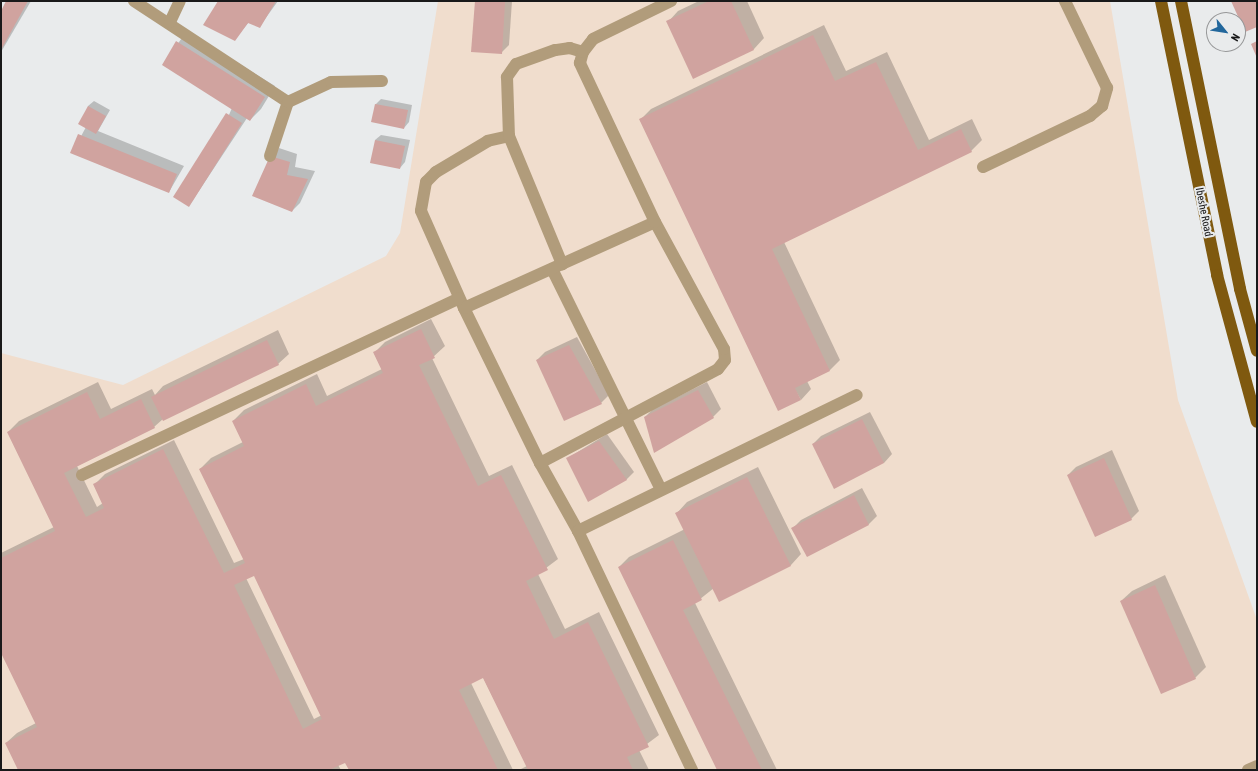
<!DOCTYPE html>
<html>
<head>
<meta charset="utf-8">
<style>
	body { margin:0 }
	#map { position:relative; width:1258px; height:771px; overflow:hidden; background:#e9ebec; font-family:"Asap Condensed",sans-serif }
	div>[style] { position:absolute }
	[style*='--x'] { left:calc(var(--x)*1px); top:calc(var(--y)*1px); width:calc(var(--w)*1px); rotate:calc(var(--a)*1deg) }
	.industrial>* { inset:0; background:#f0ddcd }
	.shadow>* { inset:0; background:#0003 }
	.building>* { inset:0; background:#d0a39f }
	.minor>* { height:12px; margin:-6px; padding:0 6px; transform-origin:6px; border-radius:6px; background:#b19c7b }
	.major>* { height:12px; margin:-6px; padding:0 6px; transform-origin:6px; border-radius:6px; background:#7f590f }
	span { translate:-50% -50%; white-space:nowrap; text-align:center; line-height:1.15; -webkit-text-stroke:4px #e9ebec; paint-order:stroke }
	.street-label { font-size:11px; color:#19191a }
	.frame { position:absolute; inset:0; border:2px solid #19191a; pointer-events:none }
	.north { position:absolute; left:1206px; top:12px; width:40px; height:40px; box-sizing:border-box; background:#e9ebec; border:1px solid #969798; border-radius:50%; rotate:120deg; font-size:11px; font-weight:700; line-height:16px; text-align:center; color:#19191a }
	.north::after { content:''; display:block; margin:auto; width:14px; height:18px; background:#22679c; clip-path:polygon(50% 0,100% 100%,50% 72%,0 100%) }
</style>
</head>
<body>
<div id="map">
	<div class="industrial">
		<i style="clip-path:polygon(438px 1px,1110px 1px,1178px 400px,1257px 620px,1257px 770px,1px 770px,1px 353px,123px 385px,386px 256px,400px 233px)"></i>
	</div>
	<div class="shadow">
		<i style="clip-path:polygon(7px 1px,31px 1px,1px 52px,1px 13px)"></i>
		<i style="clip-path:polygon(219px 1px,278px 1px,260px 26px,249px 22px,234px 40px)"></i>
		<i style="clip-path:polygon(476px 1px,512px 1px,509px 45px,501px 53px,472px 51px)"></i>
		<i style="clip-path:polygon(699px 1px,747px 1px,764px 38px,754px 49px,694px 77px,668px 22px,678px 11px)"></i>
		<i style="clip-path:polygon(824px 25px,846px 71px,887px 52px,929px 140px,972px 119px,982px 140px,971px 151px,784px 242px,840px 360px,830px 370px,807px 381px,811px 389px,801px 400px,640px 120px,651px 109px)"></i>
		<i style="clip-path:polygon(187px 31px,275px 86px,261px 109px,250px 120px,247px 118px,189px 206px,232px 108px,163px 64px)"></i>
		<i style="clip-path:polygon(381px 99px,412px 105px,409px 122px,404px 128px,372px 121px,376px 104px)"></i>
		<i style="clip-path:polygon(94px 101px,110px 110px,98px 131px,184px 166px,169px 192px,72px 153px,86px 127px,88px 106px)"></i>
		<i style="clip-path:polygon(381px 135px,410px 140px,405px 162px,400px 168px,375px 140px)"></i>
		<i style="clip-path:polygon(279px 148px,297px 154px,295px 167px,315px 171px,300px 203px,292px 211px,254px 195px)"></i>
		<i style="clip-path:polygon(evenodd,431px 319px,445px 346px,432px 358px,489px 476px,512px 465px,558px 559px,538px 574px,565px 629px,599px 612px,659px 735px,639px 750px,649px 770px,519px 770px,527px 766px,483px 677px,471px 683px,513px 770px,350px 770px,346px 761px,338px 765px,341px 770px,19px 770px,6px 743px,17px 733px,36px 723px,1px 651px,1px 553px,54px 527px,8px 432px,19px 421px,98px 382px,111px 409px,152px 389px,155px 395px,163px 386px,278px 330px,289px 354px,278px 364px,163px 419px,154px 427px,77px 466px,97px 507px,103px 503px,94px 485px,105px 474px,174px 440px,234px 563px,244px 559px,200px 469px,211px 458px,243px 442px,233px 421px,244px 410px,317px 374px,327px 396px,382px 369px,374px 353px,385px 342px,431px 319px,254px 574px,322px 715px,314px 719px,246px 578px,254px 574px)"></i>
		<i style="clip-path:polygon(577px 337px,609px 395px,601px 403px,537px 360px,545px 352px)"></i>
		<i style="clip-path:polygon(707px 382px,721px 409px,713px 417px,645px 417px,653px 409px)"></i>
		<i style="clip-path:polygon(870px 412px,892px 454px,884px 463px,813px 444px,821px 436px)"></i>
		<i style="clip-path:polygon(607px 434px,634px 472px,626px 480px,568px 458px)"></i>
		<i style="clip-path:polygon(1112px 450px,1139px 511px,1131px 519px,1068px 475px,1076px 467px)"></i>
		<i style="clip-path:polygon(758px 467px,801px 554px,791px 565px,720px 600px,714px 588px,695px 603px,777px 770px,718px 770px,619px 567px,629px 557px,685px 529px,677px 513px,687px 502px)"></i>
		<i style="clip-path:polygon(862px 488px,877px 516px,869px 524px,807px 556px,793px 528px,801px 520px)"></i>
		<i style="clip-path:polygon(1165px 575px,1206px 667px,1195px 678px,1121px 601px,1132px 591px)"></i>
	</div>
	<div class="building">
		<i style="clip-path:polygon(6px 1px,28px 1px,1px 50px,1px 11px)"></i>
		<i style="clip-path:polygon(218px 1px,276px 1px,260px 28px,248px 23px,235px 41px,203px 25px)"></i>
		<i style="clip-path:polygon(475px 1px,505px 2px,502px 54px,471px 52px)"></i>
		<i style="clip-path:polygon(709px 1px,731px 1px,754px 50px,693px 79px,666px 21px)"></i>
		<i style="clip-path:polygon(1231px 1px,1257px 1px,1257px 27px,1245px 32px)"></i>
		<i style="clip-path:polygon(813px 35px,835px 81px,876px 62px,918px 150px,961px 129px,972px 152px,772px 249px,830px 371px,795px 388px,801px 400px,778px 411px,639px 119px)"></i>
		<i style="clip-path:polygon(176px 41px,265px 97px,250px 121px,162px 65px)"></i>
		<i style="clip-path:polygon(1257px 41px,1257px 58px,1251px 44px)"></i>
		<i style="clip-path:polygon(375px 104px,408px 110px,404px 129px,371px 122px)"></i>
		<i style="clip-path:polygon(88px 106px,106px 116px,96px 134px,78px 124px)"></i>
		<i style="clip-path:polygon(226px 113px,242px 123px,189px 207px,173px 197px)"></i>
		<i style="clip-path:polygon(78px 134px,177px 174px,169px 193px,70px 153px)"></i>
		<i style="clip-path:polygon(375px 140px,405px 146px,400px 169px,370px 163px)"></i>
		<i style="clip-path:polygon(270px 156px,290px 162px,287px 175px,308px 179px,292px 212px,252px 196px)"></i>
		<i style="clip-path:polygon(evenodd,421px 329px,435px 358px,419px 365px,478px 486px,501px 475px,548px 570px,526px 581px,554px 639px,588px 622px,649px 747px,627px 757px,633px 770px,528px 770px,483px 678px,459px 690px,498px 770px,349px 770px,345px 763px,329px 770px,18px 770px,5px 743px,37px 727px,1px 653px,1px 558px,55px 531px,7px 432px,87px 392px,100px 419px,141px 399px,155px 428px,64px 473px,86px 517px,104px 508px,93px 484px,163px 449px,224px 573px,245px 563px,199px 469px,244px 446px,232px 421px,306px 384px,316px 406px,383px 373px,373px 352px,421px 329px,254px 576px,322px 719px,303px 729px,234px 585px,254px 576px)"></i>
		<i style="clip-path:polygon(267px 340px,279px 365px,163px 421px,151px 397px)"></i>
		<i style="clip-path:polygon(569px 345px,602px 404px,564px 421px,536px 360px)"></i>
		<i style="clip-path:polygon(698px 390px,714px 418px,654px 453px,644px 417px)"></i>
		<i style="clip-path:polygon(862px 419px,884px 463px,834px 489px,812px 444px)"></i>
		<i style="clip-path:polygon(599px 441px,627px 480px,588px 502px,566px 458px)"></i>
		<i style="clip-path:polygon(1104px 458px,1132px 520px,1095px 537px,1067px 475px)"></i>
		<i style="clip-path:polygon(747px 477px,791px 566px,719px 602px,675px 513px)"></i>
		<i style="clip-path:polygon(854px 495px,869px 525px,807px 557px,791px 528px)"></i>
		<i style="clip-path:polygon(673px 540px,702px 600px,683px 610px,762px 770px,717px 770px,618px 567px)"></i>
		<i style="clip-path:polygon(1155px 585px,1196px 679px,1161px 694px,1120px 601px)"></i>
	</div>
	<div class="minor">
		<i style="--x:134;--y:1;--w:184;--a:33.3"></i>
		<i style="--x:170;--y:22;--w:23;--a:-65"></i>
		<i style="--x:583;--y:52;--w:14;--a:-163"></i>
		<i style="--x:570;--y:48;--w:15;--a:172"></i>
		<i style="--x:555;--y:50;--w:41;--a:160.3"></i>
		<i style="--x:516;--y:64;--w:16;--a:125"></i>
		<i style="--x:507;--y:77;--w:59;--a:88.1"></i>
		<i style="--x:509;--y:136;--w:22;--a:167"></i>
		<i style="--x:488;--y:141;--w:61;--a:149.2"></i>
		<i style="--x:436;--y:172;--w:14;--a:135"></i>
		<i style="--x:426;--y:182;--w:29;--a:100"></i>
		<i style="--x:421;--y:211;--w:106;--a:66.1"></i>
		<i style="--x:464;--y:308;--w:173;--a:63.9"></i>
		<i style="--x:540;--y:463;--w:78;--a:60.8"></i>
		<i style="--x:578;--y:531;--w:265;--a:64.5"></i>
		<i style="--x:509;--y:136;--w:139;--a:67.5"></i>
		<i style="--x:270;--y:156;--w:57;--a:-71.6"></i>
		<i style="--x:288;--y:102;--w:47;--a:-24.9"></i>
		<i style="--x:331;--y:82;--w:51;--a:-1.1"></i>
		<i style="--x:983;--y:167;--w:119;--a:-25.5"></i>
		<i style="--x:1090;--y:116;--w:16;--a:-40"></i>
		<i style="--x:1102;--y:106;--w:19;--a:-74"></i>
		<i style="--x:1107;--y:88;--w:97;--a:-115.8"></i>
		<i style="--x:552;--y:269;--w:246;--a:63.7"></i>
		<i style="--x:464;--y:308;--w:209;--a:-24.2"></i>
		<i style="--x:540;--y:463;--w:201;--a:-27.8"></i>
		<i style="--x:718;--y:369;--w:11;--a:-52"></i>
		<i style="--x:725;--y:360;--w:11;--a:-95"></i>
		<i style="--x:724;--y:349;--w:145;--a:-118.5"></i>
		<i style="--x:655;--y:222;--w:176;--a:-115.3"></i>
		<i style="--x:580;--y:63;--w:11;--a:-75"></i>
		<i style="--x:583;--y:52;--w:16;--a:-52"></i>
		<i style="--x:593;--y:39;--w:87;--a:-26"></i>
		<i style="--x:82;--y:475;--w:416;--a:-25.1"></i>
		<i style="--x:578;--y:531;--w:310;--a:-26"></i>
		<i style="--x:1248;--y:770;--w:10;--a:-24"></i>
	</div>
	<div class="major">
		<i style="--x:1161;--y:1;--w:280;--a:78.4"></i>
		<i style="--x:1217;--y:275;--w:152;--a:74.8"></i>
		<i style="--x:1181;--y:1;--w:294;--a:78.4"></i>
		<i style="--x:1240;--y:289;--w:64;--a:74.7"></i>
	</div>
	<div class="street-label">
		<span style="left:1204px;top:212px;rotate:79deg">Ibeshe Road</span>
	</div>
	<div class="frame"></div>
	<div class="north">N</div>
</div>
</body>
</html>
